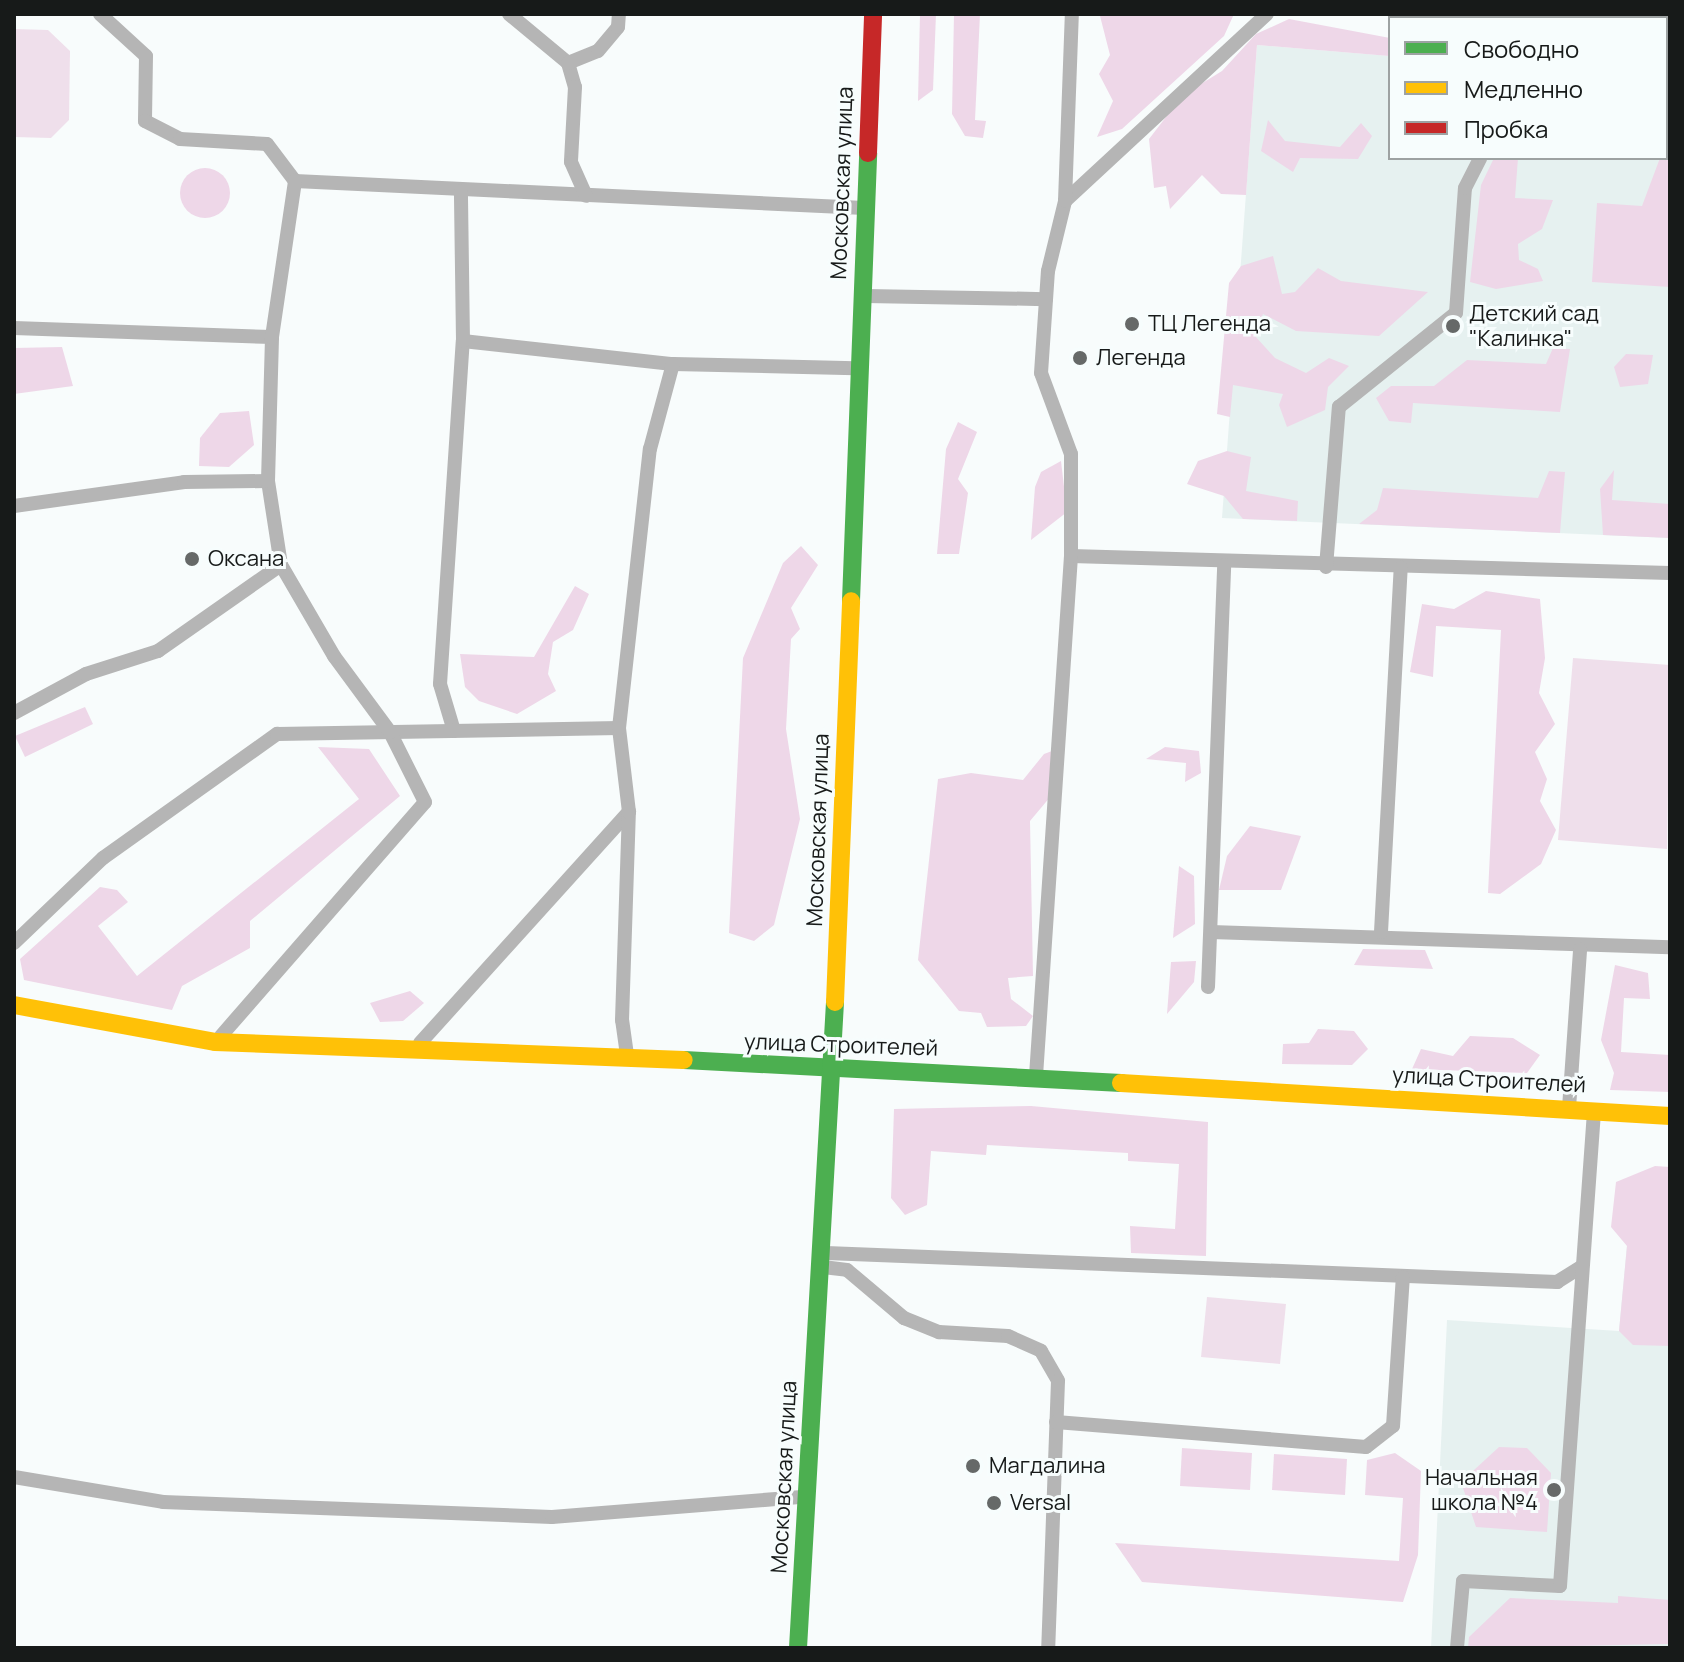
<!DOCTYPE html>
<html>
<head>
<meta charset="utf-8">
<style>
	body { margin:0 }
	#map { position:relative; width:1684px; height:1662px; overflow:hidden; background:#f8fcfc; font-family:Manrope,sans-serif }
	div>[style] { position:absolute }
	[style*='--x'] { left:calc(var(--x)*1px); top:calc(var(--y)*1px); width:calc(var(--w)*1px); rotate:calc(var(--a)*1deg) }
	.built>* { inset:0; background:#e6f1f0 }
	.green>* { inset:0; background:#efdfeb }
	.forest>* { inset:0; background:#eed7e8 }
	.round { border-radius:50% }
	.lane>* { height:14px; margin:-7px; padding:0 7px; transform-origin:7px; border-radius:7px; background:#b5b5b5 }
	.fast>* { height:18px; margin:-9px; padding:0 9px; transform-origin:9px; border-radius:9px; background:#4caf50 }
	.slow>* { height:18px; margin:-9px; padding:0 9px; transform-origin:9px; border-radius:9px; background:#ffc107 }
	.jam>* { height:18px; margin:-9px; padding:0 9px; transform-origin:9px; border-radius:9px; background:#c62828 }
	.dots>* { width:22px; height:22px; translate:-50% -50%; box-sizing:border-box; border:4px solid #f7fdfd; border-radius:50% }
	span { translate:-50% -50%; white-space:nowrap; text-align:center; line-height:1.15; -webkit-text-stroke:6px #f7fdfd; paint-order:stroke }
	.street-label { font-size:22px; color:#171a19 }
	.poi-label { font-size:22px; color:#171a19 }
	.left { translate:0 -50%; text-align:left }
	.right { translate:-100% -50%; text-align:right }
	.frame { position:absolute; inset:0; border:16px solid #171a19; pointer-events:none }
	.legend { position:absolute; left:1388px; top:16px; width:280px; height:144px; box-sizing:border-box; background:#f7fdfd; border:2px solid #9da2a2; margin:0; padding:10px 14px; list-style:none; font-size:24px; color:#171a19 }
	.legend li { display:flex; align-items:center; gap:16px; height:40px }
	.legend b { width:40px; border:2px solid #9da2a2 }
</style>
</head>
<body>
<div id="map">
	<div class="built">
		<i style="clip-path:polygon(1257px 45px,1390px 56px,1390px 158px,1666px 158px,1670px 77px,1670px 538px,1222px 518px)"></i>
		<i style="clip-path:polygon(1627px 1245px,1670px 1248px,1670px 1648px,1431px 1648px,1447px 1320px,1619px 1331px)"></i>
	</div>
	<div class="green">
		<i style="clip-path:polygon(14px 29px,48px 30px,70px 51px,69px 120px,51px 138px,14px 137px)"></i>
		<i style="clip-path:polygon(1573px 658px,1670px 665px,1667px 849px,1558px 840px)"></i>
		<i style="clip-path:polygon(1207px 1297px,1286px 1304px,1280px 1364px,1201px 1357px)"></i>
	</div>
	<div class="forest">
		<i style="clip-path:polygon(920px 14px,936px 14px,933px 90px,918px 101px)"></i>
		<i style="clip-path:polygon(954px 14px,980px 14px,975px 120px,986px 121px,983px 138px,965px 136px,952px 114px)"></i>
		<i style="clip-path:polygon(1234px 14px,1224px 36px,1122px 129px,1097px 137px,1113px 101px,1099px 74px,1110px 55px,1100px 16px)"></i>
		<i style="clip-path:polygon(1591px 14px,1662px 14px,1595px 18px)"></i>
		<i style="clip-path:polygon(1289px 19px,1390px 38px,1389px 56px,1257px 45px,1246px 195px,1221px 194px,1202px 175px,1170px 209px,1166px 186px,1154px 188px,1149px 139px,1183px 95px,1222px 71px,1256px 34px)"></i>
		<i style="clip-path:polygon(1268px 120px,1285px 141px,1340px 147px,1361px 123px,1372px 136px,1358px 159px,1300px 158px,1293px 172px,1261px 151px)"></i>
		<i style="clip-path:polygon(1670px 155px,1670px 287px,1592px 282px,1597px 203px,1642px 206px,1660px 158px)"></i>
		<i style="clip-path:polygon(1494px 158px,1518px 158px,1515px 198px,1553px 200px,1542px 229px,1518px 244px,1519px 260px,1538px 269px,1543px 281px,1496px 289px,1470px 282px,1481px 185px)"></i>
		<i class="round" style="left:180px;top:168px;width:50px;height:50px"></i>
		<i style="clip-path:polygon(1273px 256px,1282px 294px,1295px 292px,1318px 268px,1341px 281px,1428px 292px,1379px 336px,1296px 331px,1263px 314px,1255px 336px,1275px 358px,1306px 373px,1329px 358px,1349px 366px,1328px 387px,1325px 410px,1287px 427px,1279px 405px,1283px 394px,1233px 385px,1230px 417px,1217px 414px,1229px 283px,1241px 266px)"></i>
		<i style="clip-path:polygon(62px 347px,73px 386px,14px 394px,14px 348px)"></i>
		<i style="clip-path:polygon(1553px 348px,1570px 349px,1560px 412px,1413px 403px,1411px 423px,1389px 421px,1376px 398px,1391px 386px,1434px 386px,1467px 360px,1546px 364px)"></i>
		<i style="clip-path:polygon(1626px 354px,1653px 355px,1648px 384px,1620px 387px,1614px 367px)"></i>
		<i style="clip-path:polygon(249px 411px,254px 445px,229px 467px,199px 466px,200px 438px,220px 413px)"></i>
		<i style="clip-path:polygon(958px 422px,977px 432px,958px 479px,968px 493px,959px 554px,937px 554px,946px 449px)"></i>
		<i style="clip-path:polygon(1227px 451px,1251px 457px,1246px 491px,1298px 501px,1297px 521px,1243px 519px,1224px 496px,1187px 484px,1198px 461px)"></i>
		<i style="clip-path:polygon(1061px 461px,1067px 512px,1031px 540px,1035px 487px,1041px 472px)"></i>
		<i style="clip-path:polygon(1614px 470px,1612px 500px,1670px 504px,1670px 538px,1603px 535px,1600px 489px)"></i>
		<i style="clip-path:polygon(1549px 471px,1565px 472px,1560px 533px,1359px 524px,1377px 510px,1383px 488px,1538px 498px)"></i>
		<i style="clip-path:polygon(801px 546px,818px 565px,791px 608px,800px 629px,791px 639px,786px 729px,800px 819px,774px 925px,754px 941px,729px 933px,743px 658px,783px 563px)"></i>
		<i style="clip-path:polygon(575px 586px,589px 594px,573px 630px,553px 642px,548px 674px,556px 691px,517px 714px,479px 701px,465px 687px,460px 654px,534px 657px)"></i>
		<i style="clip-path:polygon(1486px 591px,1540px 599px,1545px 658px,1539px 693px,1555px 724px,1535px 752px,1547px 779px,1540px 801px,1556px 830px,1541px 864px,1500px 894px,1488px 893px,1501px 630px,1436px 626px,1433px 677px,1410px 672px,1422px 604px,1454px 609px)"></i>
		<i style="clip-path:polygon(85px 707px,93px 724px,25px 757px,15px 736px)"></i>
		<i style="clip-path:polygon(318px 747px,369px 749px,400px 796px,250px 921px,250px 948px,182px 986px,172px 1010px,24px 980px,20px 959px,100px 887px,117px 890px,128px 902px,98px 926px,137px 976px,359px 799px)"></i>
		<i style="clip-path:polygon(1165px 747px,1199px 751px,1201px 773px,1185px 782px,1186px 763px,1146px 759px)"></i>
		<i style="clip-path:polygon(1060px 748px,1051px 796px,1030px 821px,1033px 976px,1008px 978px,1011px 999px,1033px 1016px,1026px 1026px,987px 1027px,981px 1013px,959px 1011px,918px 960px,938px 779px,971px 773px,1023px 780px,1044px 754px)"></i>
		<i style="clip-path:polygon(1250px 826px,1301px 836px,1281px 890px,1219px 890px,1227px 856px)"></i>
		<i style="clip-path:polygon(1179px 866px,1194px 876px,1195px 924px,1173px 938px)"></i>
		<i style="clip-path:polygon(1363px 949px,1425px 950px,1433px 969px,1354px 965px)"></i>
		<i style="clip-path:polygon(1196px 961px,1194px 982px,1167px 1014px,1171px 962px)"></i>
		<i style="clip-path:polygon(1615px 965px,1648px 973px,1650px 999px,1624px 998px,1621px 1052px,1670px 1055px,1670px 1092px,1610px 1090px,1614px 1073px,1601px 1040px)"></i>
		<i style="clip-path:polygon(410px 991px,424px 1003px,403px 1021px,380px 1022px,370px 1003px)"></i>
		<i style="clip-path:polygon(1318px 1029px,1354px 1031px,1368px 1049px,1352px 1065px,1282px 1064px,1283px 1044px,1309px 1043px)"></i>
		<i style="clip-path:polygon(1470px 1036px,1513px 1038px,1540px 1055px,1527px 1073px,1412px 1069px,1421px 1049px,1453px 1056px)"></i>
		<i style="clip-path:polygon(1031px 1106px,1208px 1122px,1206px 1256px,1131px 1253px,1130px 1226px,1175px 1229px,1179px 1164px,1128px 1161px,1128px 1153px,987px 1145px,986px 1155px,931px 1151px,927px 1205px,905px 1215px,891px 1198px,894px 1109px)"></i>
		<i style="clip-path:polygon(1655px 1166px,1670px 1167px,1670px 1346px,1633px 1345px,1619px 1331px,1627px 1246px,1611px 1227px,1616px 1182px)"></i>
		<i style="clip-path:polygon(1499px 1447px,1527px 1448px,1551px 1473px,1547px 1532px,1476px 1527px,1461px 1482px)"></i>
		<i style="clip-path:polygon(1182px 1448px,1252px 1453px,1250px 1490px,1180px 1486px)"></i>
		<i style="clip-path:polygon(1395px 1453px,1421px 1471px,1418px 1555px,1403px 1602px,1142px 1582px,1115px 1543px,1399px 1561px,1403px 1498px,1365px 1495px,1367px 1460px)"></i>
		<i style="clip-path:polygon(1274px 1454px,1347px 1459px,1345px 1495px,1272px 1490px)"></i>
		<i style="clip-path:polygon(1618px 1596px,1670px 1600px,1668px 1644px,1468px 1648px,1469px 1637px,1510px 1598px,1618px 1603px)"></i>
	</div>
	<div class="lane">
		<i style="--x:100;--y:14;--w:62;--a:42.4"></i>
		<i style="--x:146;--y:56;--w:65;--a:90.9"></i>
		<i style="--x:145;--y:121;--w:39;--a:27"></i>
		<i style="--x:180;--y:139;--w:87;--a:3.3"></i>
		<i style="--x:267;--y:144;--w:46;--a:52.9"></i>
		<i style="--x:295;--y:181;--w:570;--a:2.72"></i>
		<i style="--x:509;--y:14;--w:77;--a:39.7"></i>
		<i style="--x:568;--y:63;--w:25;--a:74"></i>
		<i style="--x:575;--y:87;--w:75;--a:93.1"></i>
		<i style="--x:571;--y:162;--w:37;--a:66"></i>
		<i style="--x:1449;--y:14;--w:20;--a:0"></i>
		<i style="--x:568;--y:63;--w:32;--a:-22"></i>
		<i style="--x:598;--y:51;--w:31;--a:-50"></i>
		<i style="--x:618;--y:27;--w:13;--a:-86"></i>
		<i style="--x:1666;--y:114;--w:4;--a:0"></i>
		<i style="--x:1065;--y:201;--w:275;--a:-42.8"></i>
		<i style="--x:866;--y:296;--w:180;--a:1"></i>
		<i style="--x:14;--y:328;--w:258;--a:2"></i>
		<i style="--x:463;--y:341;--w:211;--a:6.3"></i>
		<i style="--x:673;--y:364;--w:182;--a:1.3"></i>
		<i style="--x:14;--y:506;--w:172;--a:-8"></i>
		<i style="--x:184;--y:482;--w:84;--a:-0.7"></i>
		<i style="--x:1071;--y:556;--w:599;--a:1.63"></i>
		<i style="--x:1326;--y:567;--w:161;--a:-85.4"></i>
		<i style="--x:1339;--y:407;--w:150;--a:-38.8"></i>
		<i style="--x:1456;--y:313;--w:125;--a:-85.9"></i>
		<i style="--x:1465;--y:188;--w:34;--a:-63"></i>
		<i style="--x:14;--y:713;--w:82;--a:-28.4"></i>
		<i style="--x:86;--y:674;--w:76;--a:-17.7"></i>
		<i style="--x:158;--y:651;--w:150;--a:-35"></i>
		<i style="--x:454;--y:731;--w:49;--a:-106.6"></i>
		<i style="--x:440;--y:684;--w:344;--a:-86.2"></i>
		<i style="--x:463;--y:341;--w:150;--a:-90.8"></i>
		<i style="--x:1211;--y:932;--w:459;--a:1.9"></i>
		<i style="--x:1381;--y:932;--w:365;--a:-86.9"></i>
		<i style="--x:14;--y:943;--w:123;--a:-43.7"></i>
		<i style="--x:103;--y:858;--w:214;--a:-35.5"></i>
		<i style="--x:277;--y:734;--w:342;--a:-1"></i>
		<i style="--x:1208;--y:987;--w:422;--a:-87.8"></i>
		<i style="--x:221;--y:1036;--w:310;--a:-48.9"></i>
		<i style="--x:425;--y:802;--w:78;--a:-116.6"></i>
		<i style="--x:390;--y:732;--w:94;--a:-126.4"></i>
		<i style="--x:334;--y:656;--w:105;--a:-120.2"></i>
		<i style="--x:281;--y:565;--w:85;--a:-98.8"></i>
		<i style="--x:268;--y:481;--w:144;--a:-88.4"></i>
		<i style="--x:272;--y:337;--w:158;--a:-81.6"></i>
		<i style="--x:420;--y:1043;--w:312;--a:-47.9"></i>
		<i style="--x:627;--y:1055;--w:35;--a:-98"></i>
		<i style="--x:622;--y:1020;--w:208;--a:-88.1"></i>
		<i style="--x:629;--y:812;--w:85;--a:-96.8"></i>
		<i style="--x:619;--y:728;--w:281;--a:-83.7"></i>
		<i style="--x:650;--y:449;--w:88;--a:-74.9"></i>
		<i style="--x:1036;--y:1076;--w:521;--a:-86.15"></i>
		<i style="--x:1071;--y:556;--w:102;--a:-90"></i>
		<i style="--x:1071;--y:454;--w:86;--a:-110.3"></i>
		<i style="--x:1041;--y:373;--w:102;--a:-86.1"></i>
		<i style="--x:1048;--y:271;--w:72;--a:-76.3"></i>
		<i style="--x:1065;--y:201;--w:187;--a:-87.9"></i>
		<i style="--x:1569;--y:1108;--w:159;--a:-86"></i>
		<i style="--x:826;--y:1253;--w:732;--a:2.27"></i>
		<i style="--x:1557;--y:1282;--w:28;--a:-32"></i>
		<i style="--x:823;--y:1267;--w:24;--a:7"></i>
		<i style="--x:847;--y:1270;--w:75;--a:40.1"></i>
		<i style="--x:904;--y:1318;--w:38;--a:22"></i>
		<i style="--x:939;--y:1332;--w:69;--a:3.3"></i>
		<i style="--x:1008;--y:1336;--w:36;--a:24"></i>
		<i style="--x:1041;--y:1351;--w:34;--a:60"></i>
		<i style="--x:1058;--y:1381;--w:267;--a:92.1"></i>
		<i style="--x:1056;--y:1422;--w:311;--a:4.6"></i>
		<i style="--x:1366;--y:1447;--w:34;--a:-38"></i>
		<i style="--x:1393;--y:1426;--w:149;--a:-86.2"></i>
		<i style="--x:14;--y:1477;--w:151;--a:9.5"></i>
		<i style="--x:163;--y:1502;--w:389;--a:2.2"></i>
		<i style="--x:552;--y:1517;--w:251;--a:-4.6"></i>
		<i style="--x:1457;--y:1648;--w:67;--a:-84.9"></i>
		<i style="--x:1463;--y:1581;--w:97;--a:3"></i>
		<i style="--x:1560;--y:1586;--w:471;--a:-85.9"></i>
	</div>
	<div class="fast">
		<i style="--x:851;--y:601;--w:448;--a:-87.8"></i>
		<i style="--x:684;--y:1060;--w:438;--a:3"></i>
		<i style="--x:798;--y:1648;--w:647;--a:-86.72"></i>
	</div>
	<div class="slow">
		<i style="--x:835;--y:1002;--w:401;--a:-87.7"></i>
		<i style="--x:14;--y:1005;--w:204;--a:10.4"></i>
		<i style="--x:215;--y:1042;--w:469;--a:2.2"></i>
		<i style="--x:1121;--y:1083;--w:550;--a:3.44"></i>
	</div>
	<div class="jam">
		<i style="--x:868;--y:153;--w:139;--a:-87.9"></i>
	</div>
	<div class="dots">
		<i style="left:1132px;top:324px;background:#666968"></i>
		<i style="left:1453px;top:326px;background:#666968"></i>
		<i style="left:1080px;top:358px;background:#666968"></i>
		<i style="left:192px;top:559px;background:#666968"></i>
		<i style="left:973px;top:1466px;background:#666968"></i>
		<i style="left:1554px;top:1490px;background:#666968"></i>
		<i style="left:994px;top:1503px;background:#666968"></i>
	</div>
	<div class="street-label">
		<span style="left:842px;top:183px;rotate:-88deg">Московская улица</span>
		<span style="left:818px;top:830px;rotate:-88deg">Московская улица</span>
		<span style="left:841px;top:1045px;rotate:2deg">улица Строителей</span>
		<span style="left:1489px;top:1080px;rotate:3deg">улица Строителей</span>
		<span style="left:784px;top:1477px;rotate:-87deg">Московская улица</span>
	</div>
	<div class="poi-label">
		<span class="left" style="left:1469px;top:326px">Детский сад<br>"Калинка"</span>
		<span class="left" style="left:1148px;top:324px">ТЦ Легенда</span>
		<span class="left" style="left:1096px;top:358px">Легенда</span>
		<span class="left" style="left:208px;top:559px">Оксана</span>
		<span class="left" style="left:989px;top:1466px">Магдалина</span>
		<span class="right" style="left:1538px;top:1490px">Начальная<br>школа №4</span>
		<span class="left" style="left:1010px;top:1503px">Versal</span>
	</div>
	<div class="frame"></div>
	<ul class="legend">
	<li><b style="height:10px;background:#4caf50"></b>Свободно</li>
	<li><b style="height:10px;background:#ffc107"></b>Медленно</li>
	<li><b style="height:10px;background:#c62828"></b>Пробка</li>
	</ul>
</div>
</body>
</html>
